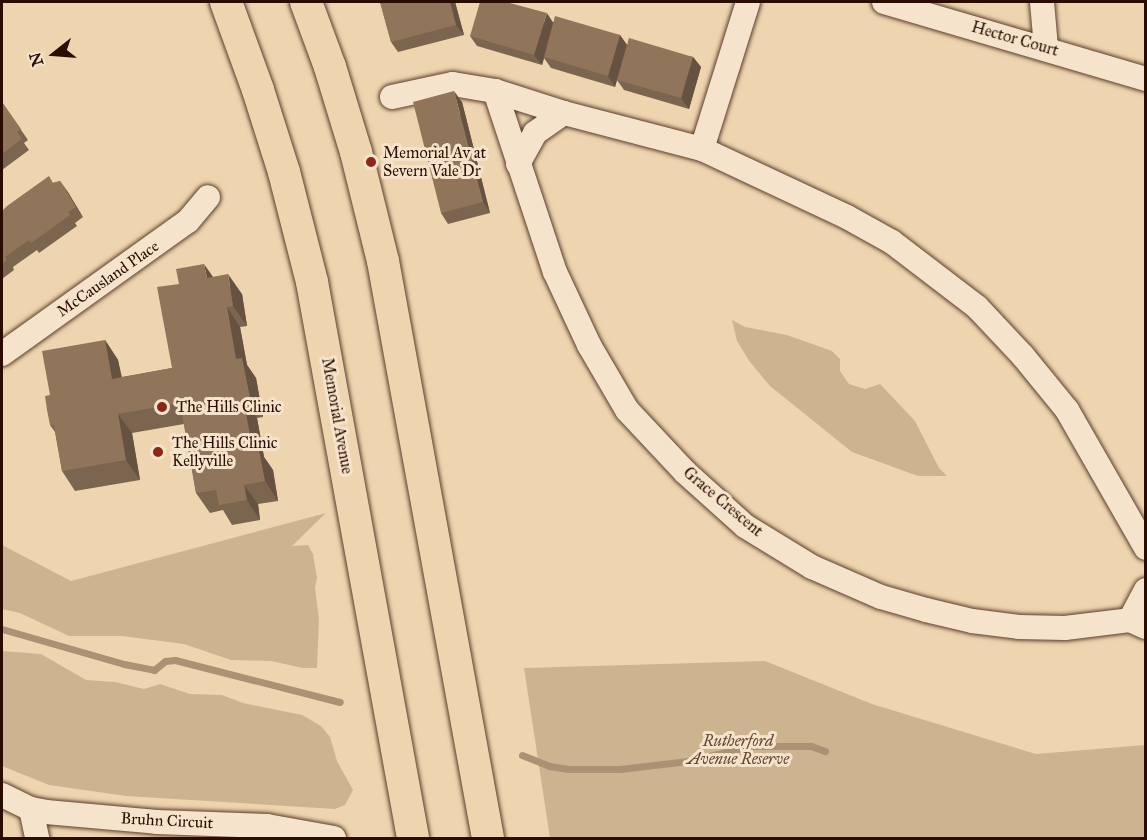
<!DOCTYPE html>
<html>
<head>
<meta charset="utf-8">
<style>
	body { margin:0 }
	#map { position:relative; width:1147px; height:840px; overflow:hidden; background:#efd5af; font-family:"IM FELL Great Primer",serif }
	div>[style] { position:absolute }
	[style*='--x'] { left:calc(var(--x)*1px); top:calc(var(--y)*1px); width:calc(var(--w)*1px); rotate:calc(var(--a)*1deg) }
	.green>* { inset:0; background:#ceb391 }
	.stream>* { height:7px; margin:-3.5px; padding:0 3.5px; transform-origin:3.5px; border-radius:3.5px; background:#ac9174 }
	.roads { filter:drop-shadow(0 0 2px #5b3e2c) drop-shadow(0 0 2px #5b3e2c) }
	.minor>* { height:24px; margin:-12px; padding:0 12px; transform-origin:12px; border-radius:12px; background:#f5e4cb }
	.major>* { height:32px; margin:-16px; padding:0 16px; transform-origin:16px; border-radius:16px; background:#efd5af }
	.wall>* { inset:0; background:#7c654e }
	.shaded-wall>* { inset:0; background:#655240 }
	.building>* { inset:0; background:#90755b }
	.dots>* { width:16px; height:16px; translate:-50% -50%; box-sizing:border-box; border:3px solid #f5e4cb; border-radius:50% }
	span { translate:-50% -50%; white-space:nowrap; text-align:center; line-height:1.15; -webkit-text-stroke:6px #f5e4cb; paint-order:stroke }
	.street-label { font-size:16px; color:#2a0c00 }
	.poi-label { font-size:16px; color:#2a0c00 }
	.left { translate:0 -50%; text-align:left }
	.park-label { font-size:16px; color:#634633; font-style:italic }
	.frame { position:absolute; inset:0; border:3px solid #2a0c00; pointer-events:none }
	.north { position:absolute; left:24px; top:24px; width:60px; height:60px; -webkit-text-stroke:4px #f5e4cb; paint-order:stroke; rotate:253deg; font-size:16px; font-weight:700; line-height:24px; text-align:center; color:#2a0c00 }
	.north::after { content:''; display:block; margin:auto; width:21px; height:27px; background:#2a0c00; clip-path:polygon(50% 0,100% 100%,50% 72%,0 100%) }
</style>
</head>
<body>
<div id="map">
	<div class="green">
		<i style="clip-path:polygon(732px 320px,745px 327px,787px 335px,832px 351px,840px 359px,840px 371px,849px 384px,865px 389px,880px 384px,915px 421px,939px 468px,947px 476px,918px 476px,852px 452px,770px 386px,750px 362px,737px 341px)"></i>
		<i style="clip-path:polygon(326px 513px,292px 546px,308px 545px,313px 554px,317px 578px,315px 588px,319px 619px,317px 668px,303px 668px,271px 661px,231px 660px,184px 644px,122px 636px,69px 636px,20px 613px,2px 609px,2px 545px,71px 581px)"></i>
		<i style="clip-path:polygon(2px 651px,41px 654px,86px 680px,115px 682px,144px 689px,160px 684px,190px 694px,222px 695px,243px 703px,302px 715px,321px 726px,330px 737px,337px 761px,353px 790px,345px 805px,335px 809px,126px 796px,49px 785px,2px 766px)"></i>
		<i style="clip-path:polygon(765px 661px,872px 704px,1036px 754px,1145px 745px,1145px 838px,550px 838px,524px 668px)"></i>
	</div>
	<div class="stream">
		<i style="--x:2;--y:629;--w:127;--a:16"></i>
		<i style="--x:124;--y:664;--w:31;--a:11"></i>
		<i style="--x:154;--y:670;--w:14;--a:-39"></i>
		<i style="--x:165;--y:661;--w:10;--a:-6"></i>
		<i style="--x:175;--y:660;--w:170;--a:14.3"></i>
		<i style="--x:522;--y:755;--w:29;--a:22"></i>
		<i style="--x:549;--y:766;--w:18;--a:9"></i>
		<i style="--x:567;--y:769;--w:53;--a:0"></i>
		<i style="--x:620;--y:769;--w:68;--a:-6.7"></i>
		<i style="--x:688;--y:761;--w:65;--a:-13.4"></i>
		<i style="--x:751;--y:746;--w:60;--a:0"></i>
		<i style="--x:811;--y:746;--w:15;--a:20"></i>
	</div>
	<div class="roads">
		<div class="minor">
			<i style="--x:748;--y:2;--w:154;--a:107.4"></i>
			<i style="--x:702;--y:149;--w:160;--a:25.1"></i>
			<i style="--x:847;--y:217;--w:51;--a:29.1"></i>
			<i style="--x:892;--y:242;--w:107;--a:37.4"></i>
			<i style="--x:977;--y:307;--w:67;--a:46.8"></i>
			<i style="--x:1023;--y:356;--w:70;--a:50.8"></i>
			<i style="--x:1067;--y:410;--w:159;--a:60.2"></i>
			<i style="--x:884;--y:2;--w:273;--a:16.4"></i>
			<i style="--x:1042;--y:2;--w:46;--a:85"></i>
			<i style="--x:495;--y:91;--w:191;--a:71.7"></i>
			<i style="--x:555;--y:272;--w:81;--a:65"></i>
			<i style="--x:589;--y:345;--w:75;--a:59.7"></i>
			<i style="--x:627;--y:410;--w:85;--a:46.9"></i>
			<i style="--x:685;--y:472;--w:81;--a:42"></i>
			<i style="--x:745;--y:526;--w:79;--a:31.5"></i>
			<i style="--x:812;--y:567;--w:75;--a:23.5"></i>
			<i style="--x:881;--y:597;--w:47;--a:16.1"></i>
			<i style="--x:926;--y:610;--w:47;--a:13.4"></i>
			<i style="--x:972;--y:621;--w:47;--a:7.3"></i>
			<i style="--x:1019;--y:627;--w:46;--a:1.2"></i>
			<i style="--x:1065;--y:628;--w:65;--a:-7"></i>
			<i style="--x:1130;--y:620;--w:17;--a:24"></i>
			<i style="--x:392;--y:97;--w:62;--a:-12"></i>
			<i style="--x:453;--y:84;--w:43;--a:9.5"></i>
			<i style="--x:495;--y:91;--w:72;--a:17.7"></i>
			<i style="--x:564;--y:113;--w:143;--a:14.6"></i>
			<i style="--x:518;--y:164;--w:35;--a:-61"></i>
			<i style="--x:535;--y:133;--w:35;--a:-35"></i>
			<i style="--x:2;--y:354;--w:229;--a:-35.6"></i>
			<i style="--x:188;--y:221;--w:31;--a:-50"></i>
			<i style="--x:1130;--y:620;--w:34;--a:-62"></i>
			<i style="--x:2;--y:795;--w:32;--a:26"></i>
			<i style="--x:31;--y:809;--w:15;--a:11"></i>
			<i style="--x:46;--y:812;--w:111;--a:5.1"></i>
			<i style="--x:157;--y:822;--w:110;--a:2.1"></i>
			<i style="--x:267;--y:826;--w:68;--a:10.2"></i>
			<i style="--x:31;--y:809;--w:30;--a:78"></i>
		</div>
		<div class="major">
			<i style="--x:226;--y:2;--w:94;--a:70"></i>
			<i style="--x:258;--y:90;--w:86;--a:72.4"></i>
			<i style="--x:284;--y:172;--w:114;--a:75.7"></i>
			<i style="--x:312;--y:282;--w:565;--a:79.7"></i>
			<i style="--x:306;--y:2;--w:69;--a:69.7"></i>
			<i style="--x:330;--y:67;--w:89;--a:73"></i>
			<i style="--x:356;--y:152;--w:112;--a:76.1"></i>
			<i style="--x:383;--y:261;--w:586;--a:79.69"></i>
		</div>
	</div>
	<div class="wall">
		<i style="clip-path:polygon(380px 2px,455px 2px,464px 35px,398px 52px,391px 42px)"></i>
		<i style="clip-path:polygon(553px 22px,620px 35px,627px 45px,693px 57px,701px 67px,689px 109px,624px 90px,617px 80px,615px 87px,551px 68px,544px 58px,542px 65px,477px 46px,470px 36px)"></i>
		<i style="clip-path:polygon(2px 102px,28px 140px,24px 143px,29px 150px,2px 170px)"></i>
		<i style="clip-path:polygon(462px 102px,490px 213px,448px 224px,441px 213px)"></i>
		<i style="clip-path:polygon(60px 181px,83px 217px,75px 223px,77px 226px,39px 253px,37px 250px,13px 267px,14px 270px,2px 279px,2px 220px,53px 183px)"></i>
		<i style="clip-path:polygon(213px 277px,242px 294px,247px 326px,240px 327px,247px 365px,256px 378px,263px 417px,257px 418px,264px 457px,273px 470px,278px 501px,258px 504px,260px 520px,232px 525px,223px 510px,210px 513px,196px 493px,184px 424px,132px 433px,140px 480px,75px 491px,62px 471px,55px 432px,50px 425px,50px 395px,105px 340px,118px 360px,122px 377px,172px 368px)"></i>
	</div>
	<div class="shaded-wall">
		<i style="clip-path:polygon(450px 2px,455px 2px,464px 35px,456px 25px)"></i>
		<i style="clip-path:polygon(547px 13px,554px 24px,542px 65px,534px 55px)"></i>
		<i style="clip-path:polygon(620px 35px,627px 45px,615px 87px,608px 76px)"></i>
		<i style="clip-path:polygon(693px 57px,701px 67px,689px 109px,681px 98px)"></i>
		<i style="clip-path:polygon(454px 91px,462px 102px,490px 213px,483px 202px)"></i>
		<i style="clip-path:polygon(60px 181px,68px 192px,83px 217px,76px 207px)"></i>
		<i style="clip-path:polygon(204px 264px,218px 284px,207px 278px)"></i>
		<i style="clip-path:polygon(228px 274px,242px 294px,247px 326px,233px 306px)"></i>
		<i style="clip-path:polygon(227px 307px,240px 327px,247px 365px,256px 378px,263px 417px,250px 397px,236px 359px)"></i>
		<i style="clip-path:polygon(105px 340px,118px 360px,125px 398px,112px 379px)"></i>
		<i style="clip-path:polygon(243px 398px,257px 418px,264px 457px,273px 470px,278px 501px,265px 481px,253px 451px)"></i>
		<i style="clip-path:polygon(118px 414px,132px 433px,140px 480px,126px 460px)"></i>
		<i style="clip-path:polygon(244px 485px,258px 504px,260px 520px,247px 500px)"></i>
	</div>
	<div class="building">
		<i style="clip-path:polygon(380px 2px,450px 2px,456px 25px,391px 42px)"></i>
		<i style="clip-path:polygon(480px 2px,506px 2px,547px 13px,534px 55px,470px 36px)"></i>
		<i style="clip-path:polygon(555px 16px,620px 35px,608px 76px,544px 57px)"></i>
		<i style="clip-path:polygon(629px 38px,693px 57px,681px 98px,617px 80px)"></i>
		<i style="clip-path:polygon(454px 91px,483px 202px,441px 213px,413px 102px)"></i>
		<i style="clip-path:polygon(2px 102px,21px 129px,17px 132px,22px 139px,2px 154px)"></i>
		<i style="clip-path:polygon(49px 176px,53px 183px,60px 181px,76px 207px,68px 212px,70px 215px,31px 243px,29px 240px,5px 257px,7px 260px,2px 264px,2px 220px,3px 219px,2px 216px,2px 211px,7px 206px)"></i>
		<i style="clip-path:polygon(204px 264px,207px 278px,228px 274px,233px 306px,227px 307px,236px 359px,242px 358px,250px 397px,243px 398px,253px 451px,259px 450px,265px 481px,244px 485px,247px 500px,219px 505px,216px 490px,196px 493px,180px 403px,118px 414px,126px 460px,62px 471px,54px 425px,50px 425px,47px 410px,45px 396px,50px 395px,42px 351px,105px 340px,112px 379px,172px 368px,157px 287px,179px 284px,176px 269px)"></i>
	</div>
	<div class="dots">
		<i style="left:371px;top:162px;background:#8f2418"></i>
		<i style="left:162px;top:407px;background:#8f2418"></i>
		<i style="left:158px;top:452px;background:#8f2418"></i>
	</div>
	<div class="street-label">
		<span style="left:1015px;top:39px;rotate:16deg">Hector Court</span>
		<span style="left:108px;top:279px;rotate:-35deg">McCausland Place</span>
		<span style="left:337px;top:416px;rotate:80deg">Memorial Avenue</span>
		<span style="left:723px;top:502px;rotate:40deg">Grace Crescent</span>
		<span style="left:167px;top:821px;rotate:3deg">Bruhn Circuit</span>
	</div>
	<div class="poi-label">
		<span class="left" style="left:383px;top:162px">Memorial Av at<br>Severn Vale Dr</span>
		<span class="left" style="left:176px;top:407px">The Hills Clinic</span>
		<span class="left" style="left:172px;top:452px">The Hills Clinic<br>Kellyville</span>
	</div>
	<div class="park-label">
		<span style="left:738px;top:750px">Rutherford<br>Avenue Reserve</span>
	</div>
	<div class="frame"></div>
	<div class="north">N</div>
</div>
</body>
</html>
